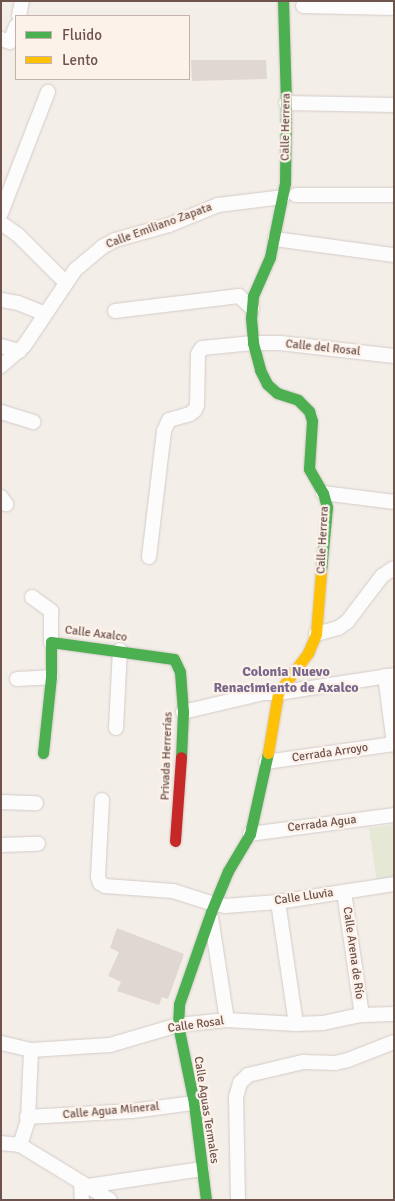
<!DOCTYPE html>
<html>
<head>
<meta charset="utf-8">
<style>
	body { margin:0 }
	#map { position:relative; width:395px; height:1201px; overflow:hidden; background:#f4eee9; font-family:Signika,sans-serif }
	div>[style] { position:absolute }
	[style*='--x'] { left:calc(var(--x)*1px); top:calc(var(--y)*1px); width:calc(var(--w)*1px); rotate:calc(var(--a)*1deg) }
	.green>* { inset:0; background:#e4e8d5 }
	.building>* { inset:0; background:#e0d6d2 }
	.roads { filter:drop-shadow(0 0 1px #d3cbc7) drop-shadow(0 0 1px #d3cbc7) }
	.street>* { height:14px; margin:-7px; padding:0 7px; transform-origin:7px; border-radius:7px; background:#fdfcfc }
	.fast>* { height:11px; margin:-5.5px; padding:0 5.5px; transform-origin:5.5px; border-radius:5.5px; background:#4caf50 }
	.slow>* { height:11px; margin:-5.5px; padding:0 5.5px; transform-origin:5.5px; border-radius:5.5px; background:#ffc107 }
	.jam>* { height:11px; margin:-5.5px; padding:0 5.5px; transform-origin:5.5px; border-radius:5.5px; background:#c62828 }
	span { translate:-50% -50%; white-space:nowrap; text-align:center; line-height:1.15; -webkit-text-stroke:4.5px #fcf2ea; paint-order:stroke }
	.street-label { font-size:12px; color:#6e534d }
	.neighbourhood-label { font-size:14px; color:#77668a; font-weight:700 }
	.frame { position:absolute; inset:0; border:2px solid #6e534d; pointer-events:none }
	.legend { position:absolute; left:15px; top:15px; width:175px; height:65px; box-sizing:border-box; background:#fcf2ea; border:1px solid #c3b2ab; margin:0; padding:6px 9px; list-style:none; font-size:15px; color:#6e534d }
	.legend li { display:flex; align-items:center; gap:10px; height:25px }
	.legend b { width:25px; border:1px solid #c3b2ab }
</style>
</head>
<body>
<div id="map">
	<div class="green">
		<i style="clip-path:polygon(394px 825px,394px 881px,377px 883px,369px 828px)"></i>
	</div>
	<div class="building">
		<i style="clip-path:polygon(191px 60px,266px 60px,267px 79px,192px 81px)"></i>
		<i style="clip-path:polygon(117px 928px,184px 954px,168px 999px,162px 997px,159px 1005px,117px 991px,121px 982px,108px 976px,119px 952px,110px 948px)"></i>
	</div>
	<div class="roads">
		<div class="street">
			<i style="--x:303;--y:6;--w:91;--a:1.3"></i>
			<i style="--x:19;--y:16;--w:15;--a:-79"></i>
			<i style="--x:1;--y:39;--w:9;--a:18"></i>
			<i style="--x:10;--y:42;--w:17;--a:-69"></i>
			<i style="--x:286;--y:103;--w:108;--a:1.1"></i>
			<i style="--x:296;--y:195;--w:98;--a:0"></i>
			<i style="--x:1;--y:213;--w:130;--a:-68.8"></i>
			<i style="--x:1;--y:223;--w:19;--a:35"></i>
			<i style="--x:17;--y:234;--w:69;--a:45"></i>
			<i style="--x:275;--y:239;--w:120;--a:7.7"></i>
			<i style="--x:1;--y:300;--w:17;--a:10"></i>
			<i style="--x:18;--y:303;--w:29;--a:22"></i>
			<i style="--x:115;--y:311;--w:125;--a:-6.9"></i>
			<i style="--x:239;--y:296;--w:18;--a:43"></i>
			<i style="--x:1;--y:346;--w:19;--a:16"></i>
			<i style="--x:1;--y:366;--w:30;--a:-41"></i>
			<i style="--x:24;--y:346;--w:92;--a:-56.1"></i>
			<i style="--x:75;--y:270;--w:35;--a:-40"></i>
			<i style="--x:102;--y:247;--w:15;--a:-28"></i>
			<i style="--x:115;--y:240;--w:56;--a:-15.5"></i>
			<i style="--x:169;--y:225;--w:53;--a:-22.2"></i>
			<i style="--x:218;--y:205;--w:65;--a:-7"></i>
			<i style="--x:1;--y:412;--w:34;--a:17"></i>
			<i style="--x:323;--y:493;--w:72;--a:7.2"></i>
			<i style="--x:1;--y:497;--w:9;--a:54"></i>
			<i style="--x:149;--y:557;--w:127;--a:-83.2"></i>
			<i style="--x:164;--y:431;--w:12;--a:-66"></i>
			<i style="--x:169;--y:420;--w:22;--a:-16"></i>
			<i style="--x:190;--y:414;--w:6;--a:-39"></i>
			<i style="--x:195;--y:410;--w:5;--a:-68"></i>
			<i style="--x:197;--y:405;--w:51;--a:-88.9"></i>
			<i style="--x:198;--y:354;--w:7;--a:-56"></i>
			<i style="--x:202;--y:348;--w:51;--a:-5.6"></i>
			<i style="--x:253;--y:343;--w:27;--a:0"></i>
			<i style="--x:280;--y:343;--w:115;--a:6.5"></i>
			<i style="--x:32;--y:597;--w:24;--a:36"></i>
			<i style="--x:51;--y:611;--w:31;--a:90"></i>
			<i style="--x:316;--y:634;--w:23;--a:-15"></i>
			<i style="--x:338;--y:628;--w:11;--a:-34"></i>
			<i style="--x:347;--y:622;--w:58;--a:-52.7"></i>
			<i style="--x:382;--y:576;--w:14;--a:-34"></i>
			<i style="--x:385;--y:676;--w:69;--a:82.5"></i>
			<i style="--x:17;--y:679;--w:34;--a:-3"></i>
			<i style="--x:183;--y:712;--w:83;--a:-13.2"></i>
			<i style="--x:264;--y:693;--w:14;--a:0"></i>
			<i style="--x:278;--y:693;--w:117;--a:-8.8"></i>
			<i style="--x:116;--y:728;--w:78;--a:-87.1"></i>
			<i style="--x:266;--y:762;--w:129;--a:-8"></i>
			<i style="--x:102;--y:800;--w:77;--a:93"></i>
			<i style="--x:98;--y:877;--w:6;--a:72"></i>
			<i style="--x:100;--y:883;--w:6;--a:31"></i>
			<i style="--x:105;--y:886;--w:68;--a:4.2"></i>
			<i style="--x:173;--y:891;--w:43;--a:17.6"></i>
			<i style="--x:214;--y:904;--w:11;--a:10"></i>
			<i style="--x:225;--y:906;--w:53;--a:-4.3"></i>
			<i style="--x:278;--y:902;--w:117;--a:-8.8"></i>
			<i style="--x:1;--y:802;--w:35;--a:2"></i>
			<i style="--x:250;--y:834;--w:145;--a:-7.5"></i>
			<i style="--x:1;--y:845;--w:37;--a:-2"></i>
			<i style="--x:344;--y:892;--w:124;--a:81.7"></i>
			<i style="--x:278;--y:902;--w:123;--a:81.6"></i>
			<i style="--x:211;--y:917;--w:104;--a:81.2"></i>
			<i style="--x:1;--y:1043;--w:31;--a:13"></i>
			<i style="--x:31;--y:1050;--w:79;--a:-3.6"></i>
			<i style="--x:110;--y:1045;--w:71;--a:-16.4"></i>
			<i style="--x:178;--y:1025;--w:49;--a:-5.8"></i>
			<i style="--x:227;--y:1020;--w:69;--a:3.3"></i>
			<i style="--x:296;--y:1024;--w:27;--a:-2"></i>
			<i style="--x:323;--y:1023;--w:40;--a:-12"></i>
			<i style="--x:362;--y:1015;--w:32;--a:-2"></i>
			<i style="--x:27;--y:1117;--w:105;--a:-3.3"></i>
			<i style="--x:132;--y:1111;--w:63;--a:-7.4"></i>
			<i style="--x:1;--y:1143;--w:19;--a:6"></i>
			<i style="--x:20;--y:1145;--w:105;--a:31.4"></i>
			<i style="--x:20;--y:1145;--w:26;--a:-72"></i>
			<i style="--x:28;--y:1120;--w:70;--a:-87.5"></i>
			<i style="--x:81;--y:1183;--w:17;--a:87"></i>
			<i style="--x:88;--y:1186;--w:115;--a:-8.5"></i>
			<i style="--x:238;--y:1200;--w:103;--a:-91.1"></i>
			<i style="--x:236;--y:1097;--w:15;--a:-74"></i>
			<i style="--x:240;--y:1083;--w:11;--a:-45"></i>
			<i style="--x:248;--y:1075;--w:57;--a:-13.3"></i>
			<i style="--x:303;--y:1062;--w:32;--a:2"></i>
			<i style="--x:335;--y:1063;--w:13;--a:-13"></i>
			<i style="--x:348;--y:1060;--w:49;--a:-21.4"></i>
		</div>
		<div class="fast">
			<i style="--x:283;--y:1;--w:102;--a:88.3"></i>
			<i style="--x:286;--y:103;--w:80;--a:90.7"></i>
			<i style="--x:285;--y:183;--w:76;--a:101.5"></i>
			<i style="--x:270;--y:257;--w:43;--a:113.6"></i>
			<i style="--x:253;--y:296;--w:22;--a:95"></i>
			<i style="--x:251;--y:318;--w:25;--a:85"></i>
			<i style="--x:253;--y:343;--w:28;--a:75"></i>
			<i style="--x:260;--y:370;--w:16;--a:63"></i>
			<i style="--x:267;--y:384;--w:13;--a:42"></i>
			<i style="--x:277;--y:393;--w:22;--a:18"></i>
			<i style="--x:298;--y:400;--w:16;--a:45"></i>
			<i style="--x:309;--y:411;--w:10;--a:73"></i>
			<i style="--x:312;--y:421;--w:48;--a:93.6"></i>
			<i style="--x:309;--y:469;--w:28;--a:60"></i>
			<i style="--x:323;--y:493;--w:15;--a:74"></i>
			<i style="--x:327;--y:507;--w:65;--a:95.3"></i>
			<i style="--x:43;--y:753;--w:76;--a:-84"></i>
			<i style="--x:51;--y:677;--w:35;--a:-90"></i>
			<i style="--x:51;--y:642;--w:124;--a:7.9"></i>
			<i style="--x:174;--y:659;--w:14;--a:65"></i>
			<i style="--x:180;--y:672;--w:40;--a:85.7"></i>
			<i style="--x:183;--y:712;--w:45;--a:92.5"></i>
			<i style="--x:206;--y:1200;--w:98;--a:-97.1"></i>
			<i style="--x:194;--y:1103;--w:80;--a:-101.6"></i>
			<i style="--x:178;--y:1025;--w:21;--a:-87"></i>
			<i style="--x:179;--y:1004;--w:97;--a:-70.8"></i>
			<i style="--x:211;--y:912;--w:44;--a:-67.5"></i>
			<i style="--x:228;--y:871;--w:43;--a:-59.3"></i>
			<i style="--x:250;--y:834;--w:83;--a:-77.5"></i>
		</div>
		<div class="slow">
			<i style="--x:268;--y:753;--w:61;--a:-80.5"></i>
			<i style="--x:278;--y:693;--w:50;--a:-53.1"></i>
			<i style="--x:308;--y:653;--w:21;--a:-67"></i>
			<i style="--x:316;--y:634;--w:62;--a:-85.4"></i>
		</div>
		<div class="jam">
			<i style="--x:175;--y:841;--w:84;--a:-85.9"></i>
		</div>
	</div>
	<div class="street-label">
		<span style="left:286px;top:127px;rotate:-89deg">Calle Herrera</span>
		<span style="left:159px;top:226px;rotate:-20deg">Calle Emiliano Zapata</span>
		<span style="left:323px;top:348px;rotate:6deg">Calle del Rosal</span>
		<span style="left:323px;top:540px;rotate:-87deg">Calle Herrera</span>
		<span style="left:96px;top:634px;rotate:7deg">Calle Axalco</span>
		<span style="left:330px;top:753px;rotate:-8deg">Cerrada Arroyo</span>
		<span style="left:167px;top:756px;rotate:-88deg">Privada Herrerías</span>
		<span style="left:322px;top:824px;rotate:-7deg">Cerrada Agua</span>
		<span style="left:304px;top:897px;rotate:-8deg">Calle Lluvia</span>
		<span style="left:353px;top:953px;rotate:82deg">Calle Arena de Río</span>
		<span style="left:196px;top:1025px;rotate:-8deg">Calle Rosal</span>
		<span style="left:206px;top:1110px;rotate:81deg">Calle Aguas Termales</span>
		<span style="left:111px;top:1111px;rotate:-5deg">Calle Agua Mineral</span>
	</div>
	<div class="neighbourhood-label">
		<span style="left:286px;top:680px">Colonia Nuevo<br>Renacimiento de Axalco</span>
	</div>
	<div class="frame"></div>
	<ul class="legend">
	<li><b style="height:6px;background:#4caf50"></b>Fluido</li>
	<li><b style="height:6px;background:#ffc107"></b>Lento</li>
	</ul>
</div>
</body>
</html>
